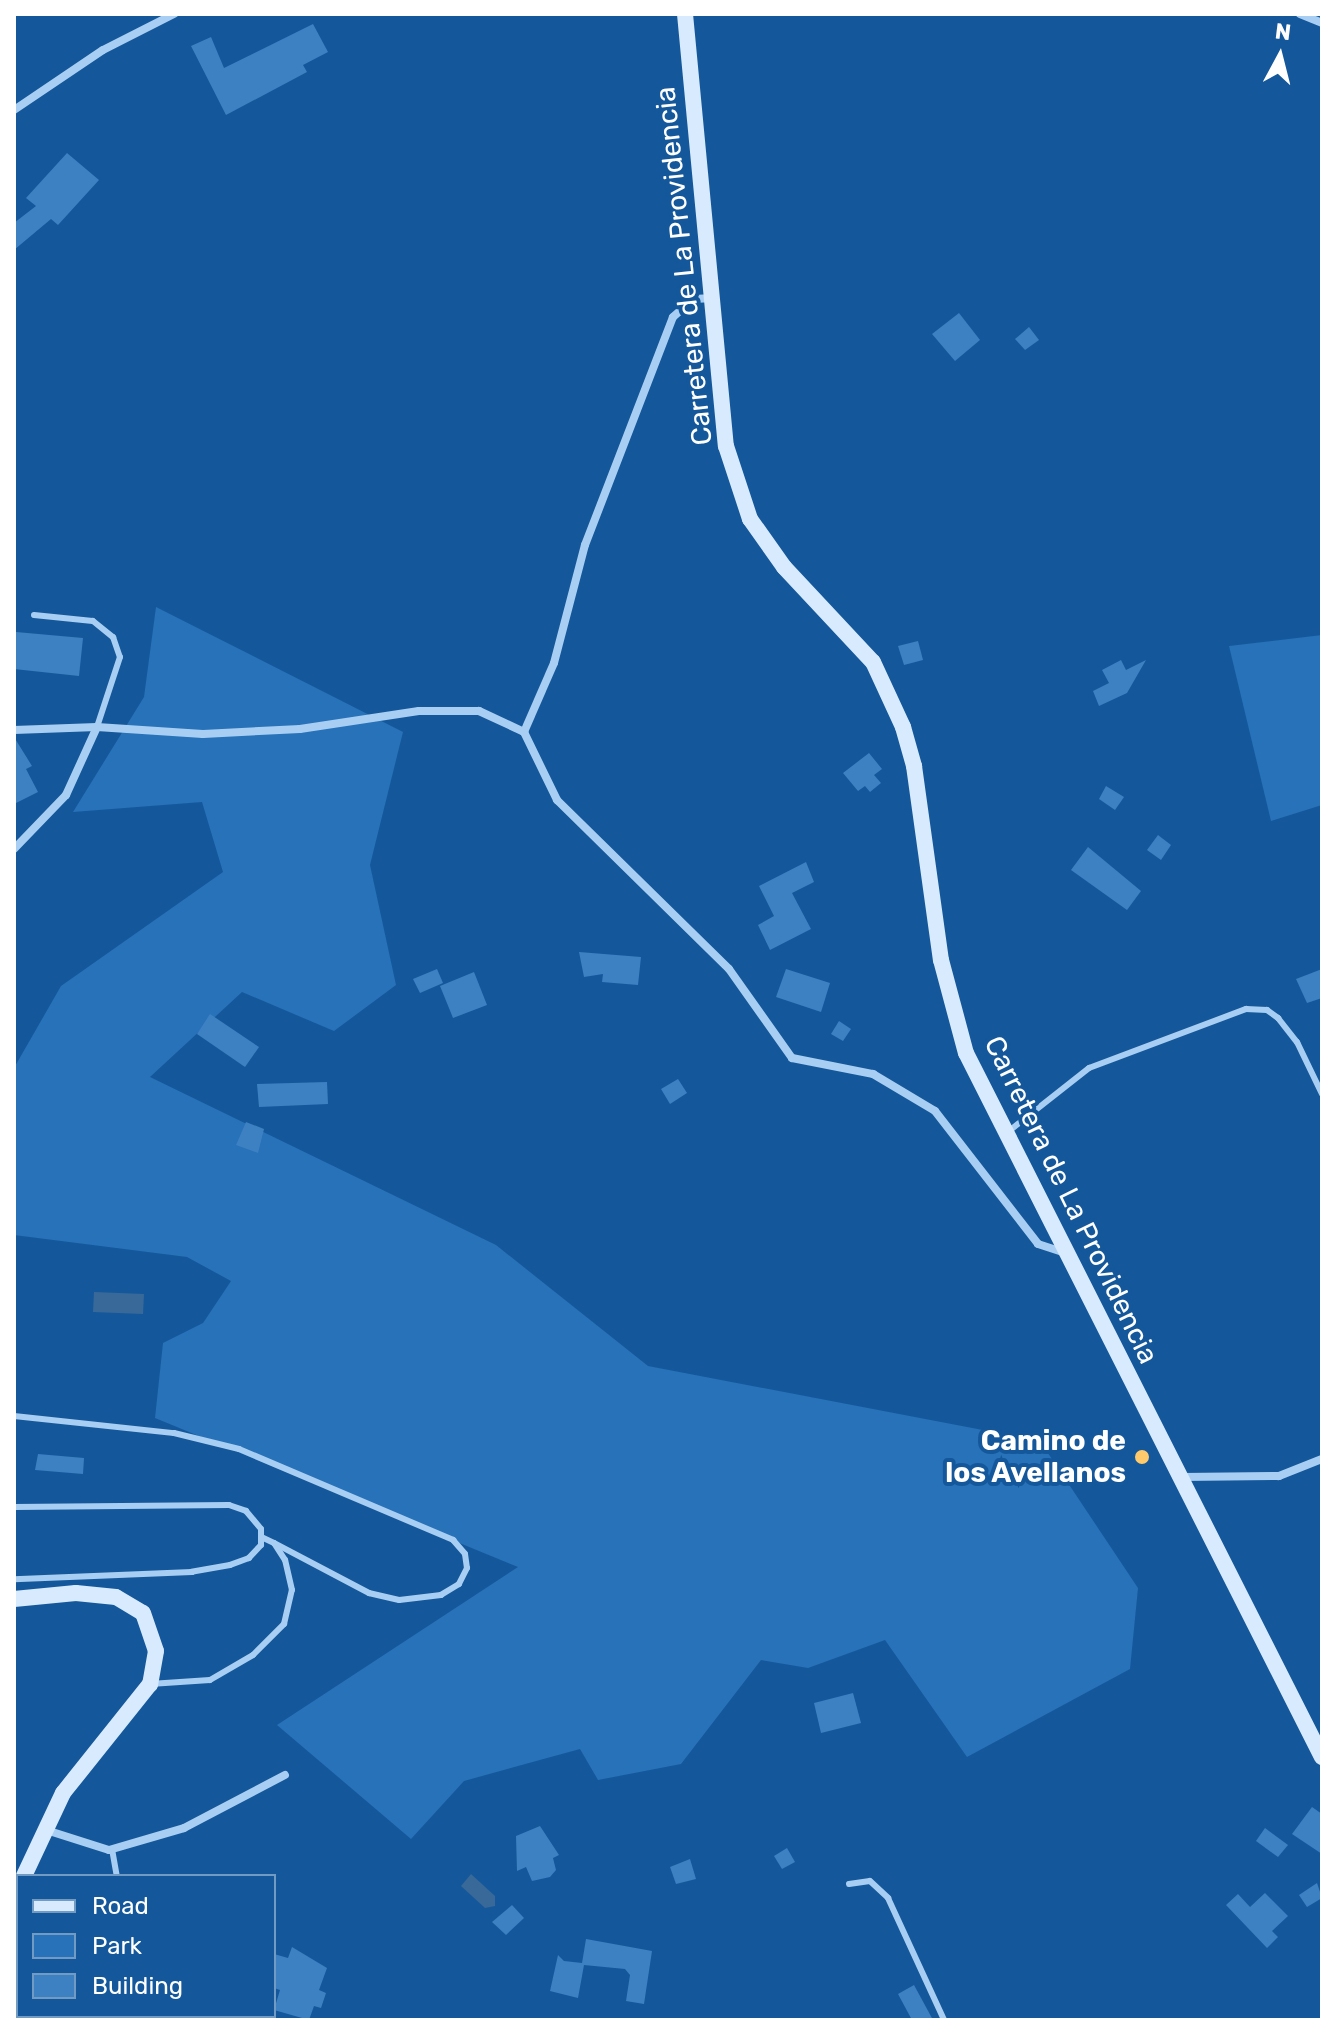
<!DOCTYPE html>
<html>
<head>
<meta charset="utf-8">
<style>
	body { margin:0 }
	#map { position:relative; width:1336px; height:2034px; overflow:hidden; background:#14589b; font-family:Rubik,sans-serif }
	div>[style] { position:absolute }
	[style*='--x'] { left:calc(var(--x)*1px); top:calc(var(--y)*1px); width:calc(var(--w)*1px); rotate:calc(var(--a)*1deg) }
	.green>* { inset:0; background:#2772b9 }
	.water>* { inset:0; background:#386999 }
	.building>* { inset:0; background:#3d81c2 }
	.lane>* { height:6px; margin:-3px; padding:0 3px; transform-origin:3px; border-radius:3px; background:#a8cff3 }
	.street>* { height:8px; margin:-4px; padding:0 4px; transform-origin:4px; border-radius:4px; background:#a8cff3 }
	.secondary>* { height:16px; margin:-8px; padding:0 8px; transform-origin:8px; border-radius:8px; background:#d8eafd }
	.dots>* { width:22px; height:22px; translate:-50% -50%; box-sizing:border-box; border:4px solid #14589b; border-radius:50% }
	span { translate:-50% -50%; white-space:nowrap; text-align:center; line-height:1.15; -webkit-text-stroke:8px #14589b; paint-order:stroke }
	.street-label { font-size:28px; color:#fff }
	.poi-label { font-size:28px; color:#fff; font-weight:700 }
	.right { translate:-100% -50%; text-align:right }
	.frame { position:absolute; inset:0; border:16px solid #fff; pointer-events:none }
	.legend { position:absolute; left:16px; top:1874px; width:260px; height:144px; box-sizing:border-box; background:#14589b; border:2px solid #729bc3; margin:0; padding:10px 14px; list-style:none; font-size:24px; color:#fff }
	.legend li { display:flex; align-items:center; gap:16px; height:40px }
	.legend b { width:40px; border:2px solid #729bc3 }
	.north { position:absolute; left:1240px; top:16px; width:80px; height:80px; -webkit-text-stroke:6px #14589b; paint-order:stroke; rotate:7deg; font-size:22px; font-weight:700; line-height:32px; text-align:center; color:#fff }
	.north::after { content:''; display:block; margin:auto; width:28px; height:36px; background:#fff; clip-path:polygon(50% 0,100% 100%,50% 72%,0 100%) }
</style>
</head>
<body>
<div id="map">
	<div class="green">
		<i style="clip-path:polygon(156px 607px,403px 732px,370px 865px,396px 985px,334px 1031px,242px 992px,150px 1077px,496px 1245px,648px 1366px,1040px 1441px,1138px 1588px,1130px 1669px,967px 1757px,885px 1640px,808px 1668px,761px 1660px,681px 1764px,598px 1780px,580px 1749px,464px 1781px,411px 1839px,277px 1725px,518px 1567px,155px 1418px,163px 1343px,203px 1323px,231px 1281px,187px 1257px,14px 1235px,14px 1068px,61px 986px,223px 872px,202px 802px,73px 812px,144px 697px)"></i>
		<i style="clip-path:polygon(1322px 635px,1322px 805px,1271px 821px,1229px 646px)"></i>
	</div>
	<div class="water">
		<i style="clip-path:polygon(94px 1292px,144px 1294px,143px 1314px,93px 1312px)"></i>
		<i style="clip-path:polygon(471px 1874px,495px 1896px,495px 1906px,485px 1908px,461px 1886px)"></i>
	</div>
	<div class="building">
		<i style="clip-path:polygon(313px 24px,328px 52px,303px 65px,307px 72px,226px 115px,191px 46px,211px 37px,224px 68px)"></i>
		<i style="clip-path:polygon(67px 153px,99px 180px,58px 225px,51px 219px,14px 250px,14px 223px,36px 206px,26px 198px)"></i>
		<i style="clip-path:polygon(959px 313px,980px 340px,955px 361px,932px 334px)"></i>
		<i style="clip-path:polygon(1029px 327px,1039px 340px,1025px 350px,1015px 339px)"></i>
		<i style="clip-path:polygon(16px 632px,83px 638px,79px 676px,14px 669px)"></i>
		<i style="clip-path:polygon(918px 641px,923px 660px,904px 665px,898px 646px)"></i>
		<i style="clip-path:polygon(1121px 660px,1126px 670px,1146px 660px,1127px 693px,1099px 706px,1093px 691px,1109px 683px,1102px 670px)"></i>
		<i style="clip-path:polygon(14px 737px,32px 766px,26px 769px,38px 792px,14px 804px)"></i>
		<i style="clip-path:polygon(869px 753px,882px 769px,874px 775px,881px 783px,870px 792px,865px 786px,858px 791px,843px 773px)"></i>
		<i style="clip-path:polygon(1106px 786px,1124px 797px,1115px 810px,1099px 799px)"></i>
		<i style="clip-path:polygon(1158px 835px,1171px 845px,1161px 860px,1147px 850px)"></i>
		<i style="clip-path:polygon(1088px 847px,1141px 891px,1127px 910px,1071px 870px)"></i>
		<i style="clip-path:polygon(806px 862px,814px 882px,792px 893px,811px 929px,770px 950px,758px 925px,774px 916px,759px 886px)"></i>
		<i style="clip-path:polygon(579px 952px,641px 957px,638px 985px,602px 982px,603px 974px,584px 977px)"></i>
		<i style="clip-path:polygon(437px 969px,443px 983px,420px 993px,413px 979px)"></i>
		<i style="clip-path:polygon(786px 969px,830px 983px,821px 1012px,776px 997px)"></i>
		<i style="clip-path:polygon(1322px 969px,1322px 998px,1307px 1003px,1296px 979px)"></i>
		<i style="clip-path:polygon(474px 972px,487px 1005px,453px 1018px,440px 986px)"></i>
		<i style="clip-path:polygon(210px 1014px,259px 1047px,245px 1067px,197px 1034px)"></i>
		<i style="clip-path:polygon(839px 1021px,851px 1029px,843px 1041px,831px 1034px)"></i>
		<i style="clip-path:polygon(678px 1079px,687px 1093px,670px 1104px,661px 1089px)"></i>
		<i style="clip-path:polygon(327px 1082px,328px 1104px,259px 1107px,257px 1084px)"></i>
		<i style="clip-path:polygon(246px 1122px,264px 1129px,258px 1153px,236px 1145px)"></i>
		<i style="clip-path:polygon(38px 1454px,84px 1458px,83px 1474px,35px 1470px)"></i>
		<i style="clip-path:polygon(853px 1693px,861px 1723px,821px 1733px,814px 1703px)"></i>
		<i style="clip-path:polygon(1312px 1807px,1322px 1814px,1322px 1854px,1292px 1834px)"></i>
		<i style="clip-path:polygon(540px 1826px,559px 1855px,553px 1858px,556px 1870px,550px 1877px,532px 1881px,526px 1867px,517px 1871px,516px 1836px)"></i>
		<i style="clip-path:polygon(1265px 1828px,1288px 1845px,1278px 1857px,1256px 1841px)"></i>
		<i style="clip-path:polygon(787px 1848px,795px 1862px,782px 1869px,774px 1856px)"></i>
		<i style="clip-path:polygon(690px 1859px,696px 1879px,676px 1884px,670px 1867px)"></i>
		<i style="clip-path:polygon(1317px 1883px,1322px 1898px,1307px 1907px,1299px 1895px)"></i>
		<i style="clip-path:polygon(1265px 1893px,1288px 1916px,1272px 1931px,1278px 1937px,1267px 1948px,1226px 1905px,1238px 1894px,1250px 1907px)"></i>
		<i style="clip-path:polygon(512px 1905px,524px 1918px,506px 1935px,492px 1922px)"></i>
		<i style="clip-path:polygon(586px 1939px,652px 1951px,644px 2004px,626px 2001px,630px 1975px,625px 1969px,584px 1965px,578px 1998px,550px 1991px,558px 1955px,564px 1961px,582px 1963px)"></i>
		<i style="clip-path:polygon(292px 1947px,327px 1968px,319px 1990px,326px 1993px,321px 2008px,314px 2006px,309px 2020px,274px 2010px,280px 1990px,274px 1988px,274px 1954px,288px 1958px)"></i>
		<i style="clip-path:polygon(914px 1985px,933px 2020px,912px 2020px,898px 1994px)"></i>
	</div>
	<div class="lane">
		<i style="--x:34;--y:615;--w:59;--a:5.8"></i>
		<i style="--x:93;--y:621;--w:26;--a:39"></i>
		<i style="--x:113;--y:637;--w:21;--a:71"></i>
		<i style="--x:120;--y:657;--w:74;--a:108.2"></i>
		<i style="--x:1009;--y:1131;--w:102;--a:-38.2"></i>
		<i style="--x:1089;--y:1068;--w:168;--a:-20.6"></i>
		<i style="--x:1246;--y:1009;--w:21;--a:3"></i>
		<i style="--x:1267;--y:1010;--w:14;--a:36"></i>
		<i style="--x:1278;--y:1018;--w:31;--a:52"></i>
		<i style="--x:1297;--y:1042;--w:58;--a:64.3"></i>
		<i style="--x:14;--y:1416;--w:161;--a:6.1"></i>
		<i style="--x:174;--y:1433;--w:67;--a:13.8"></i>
		<i style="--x:239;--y:1449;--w:233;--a:23"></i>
		<i style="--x:453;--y:1540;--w:18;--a:49"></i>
		<i style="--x:465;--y:1554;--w:14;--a:82"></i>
		<i style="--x:467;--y:1568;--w:18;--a:117"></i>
		<i style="--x:459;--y:1584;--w:21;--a:149"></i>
		<i style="--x:441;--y:1595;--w:42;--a:173.2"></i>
		<i style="--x:399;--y:1600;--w:31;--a:-167"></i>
		<i style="--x:369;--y:1593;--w:107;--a:-152.2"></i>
		<i style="--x:14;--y:1507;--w:215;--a:-0.5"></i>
		<i style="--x:229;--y:1505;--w:18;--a:19"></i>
		<i style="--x:246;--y:1511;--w:23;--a:50"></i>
		<i style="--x:261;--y:1529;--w:16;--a:90"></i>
		<i style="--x:261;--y:1545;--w:18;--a:133"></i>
		<i style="--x:249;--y:1558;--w:20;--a:160"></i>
		<i style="--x:230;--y:1565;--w:39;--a:170"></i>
		<i style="--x:192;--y:1572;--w:178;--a:177.7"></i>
		<i style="--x:150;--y:1684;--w:60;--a:-3.8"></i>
		<i style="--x:210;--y:1680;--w:50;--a:-30.2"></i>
		<i style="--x:253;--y:1655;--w:44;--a:-45"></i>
		<i style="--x:284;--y:1624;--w:35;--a:-77"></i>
		<i style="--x:292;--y:1590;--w:31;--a:-103"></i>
		<i style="--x:285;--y:1560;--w:20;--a:-123"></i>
		<i style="--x:274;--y:1543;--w:14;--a:-155"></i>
		<i style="--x:112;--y:1849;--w:27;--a:80"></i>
		<i style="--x:849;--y:1884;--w:21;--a:-8"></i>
		<i style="--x:870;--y:1881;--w:25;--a:43"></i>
		<i style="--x:888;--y:1898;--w:134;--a:65.3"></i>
		<i style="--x:143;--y:2016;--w:4;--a:76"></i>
	</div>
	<div class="street">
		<i style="--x:1300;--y:14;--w:24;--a:22"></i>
		<i style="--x:14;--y:110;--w:107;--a:-34"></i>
		<i style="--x:103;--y:50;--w:80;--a:-26.9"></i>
		<i style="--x:14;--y:730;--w:83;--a:-2.1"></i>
		<i style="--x:97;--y:727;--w:106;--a:3.8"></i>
		<i style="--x:203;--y:734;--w:97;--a:-3"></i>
		<i style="--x:300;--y:729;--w:120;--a:-8.6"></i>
		<i style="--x:419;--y:711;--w:60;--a:0"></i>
		<i style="--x:479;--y:711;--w:50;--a:25"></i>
		<i style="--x:524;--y:732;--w:76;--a:64.1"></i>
		<i style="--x:557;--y:800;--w:241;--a:44.5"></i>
		<i style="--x:729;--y:969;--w:109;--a:54.7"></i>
		<i style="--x:792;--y:1058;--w:83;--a:11.2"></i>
		<i style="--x:873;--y:1074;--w:72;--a:30.8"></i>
		<i style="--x:935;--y:1111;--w:168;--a:52.2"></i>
		<i style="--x:1038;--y:1244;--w:29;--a:18"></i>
		<i style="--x:524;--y:732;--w:75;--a:-66.5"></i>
		<i style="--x:554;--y:663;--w:122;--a:-75.3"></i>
		<i style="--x:585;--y:545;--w:244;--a:-68.9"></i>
		<i style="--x:673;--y:317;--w:28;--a:-41"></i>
		<i style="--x:694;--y:299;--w:19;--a:-3"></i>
		<i style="--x:14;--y:849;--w:75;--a:-46.1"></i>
		<i style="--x:66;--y:795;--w:75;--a:-65.5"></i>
		<i style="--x:1182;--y:1477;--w:97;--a:-0.6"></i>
		<i style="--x:1279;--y:1476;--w:46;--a:-21.6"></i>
		<i style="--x:46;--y:1830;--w:66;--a:17.6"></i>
		<i style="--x:109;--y:1850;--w:78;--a:-16.3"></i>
		<i style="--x:184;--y:1828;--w:114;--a:-27.7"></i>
	</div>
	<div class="secondary">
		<i style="--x:685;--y:14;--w:434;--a:84.6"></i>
		<i style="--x:726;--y:446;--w:77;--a:71.8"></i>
		<i style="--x:750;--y:519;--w:59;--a:54.7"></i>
		<i style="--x:784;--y:567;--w:130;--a:46.9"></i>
		<i style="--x:873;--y:662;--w:72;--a:65.2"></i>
		<i style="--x:903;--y:727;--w:41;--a:74.2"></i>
		<i style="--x:914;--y:766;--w:196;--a:82.1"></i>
		<i style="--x:941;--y:960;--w:96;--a:75"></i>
		<i style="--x:966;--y:1053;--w:789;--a:63.18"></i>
		<i style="--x:14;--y:1599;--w:62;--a:-5.5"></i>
		<i style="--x:76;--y:1593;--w:40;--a:5.7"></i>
		<i style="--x:116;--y:1597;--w:31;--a:31"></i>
		<i style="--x:143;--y:1613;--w:40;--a:71.1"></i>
		<i style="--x:156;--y:1651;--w:34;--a:100"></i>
		<i style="--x:150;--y:1684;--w:139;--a:128.6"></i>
		<i style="--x:63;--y:1793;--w:92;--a:115.2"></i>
		<i style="--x:14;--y:1897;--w:9;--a:-63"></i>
	</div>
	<div class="dots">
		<i style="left:1142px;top:1457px;background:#ffca6b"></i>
	</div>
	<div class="street-label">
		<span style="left:684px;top:266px;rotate:-96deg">Carretera de La Providencia</span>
		<span style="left:1071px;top:1200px;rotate:64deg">Carretera de La Providencia</span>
	</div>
	<div class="poi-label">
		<span class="right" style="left:1126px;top:1457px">Camino de<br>los Avellanos</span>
	</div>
	<div class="frame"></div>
	<ul class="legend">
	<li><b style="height:10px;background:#d8eafd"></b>Road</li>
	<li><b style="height:22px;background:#2772b9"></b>Park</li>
	<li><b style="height:22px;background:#3d81c2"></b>Building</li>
	</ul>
	<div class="north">N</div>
</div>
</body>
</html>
